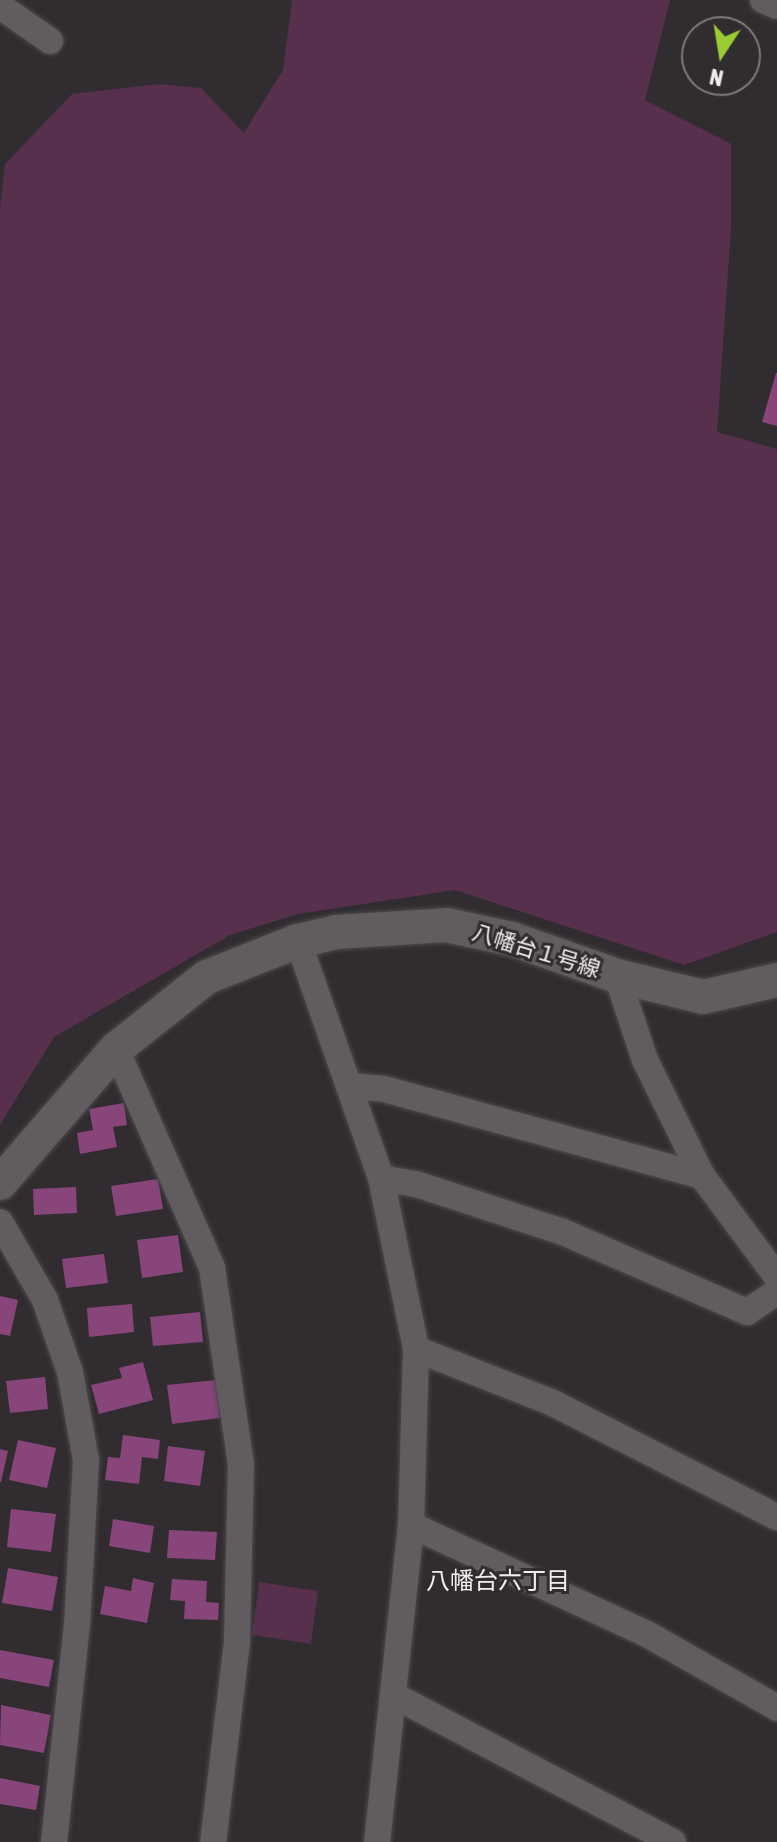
<!DOCTYPE html>
<html>
<head>
<meta charset="utf-8">
<style>
	body { margin:0 }
	#map { position:relative; width:777px; height:1842px; overflow:hidden; background:#302c2f; font-family:"Asap Condensed","Noto Sans JP",sans-serif }
	div>[style] { position:absolute }
	[style*='--x'] { left:calc(var(--x)*1px); top:calc(var(--y)*1px); width:calc(var(--w)*1px); rotate:calc(var(--a)*1deg) }
	.green>* { inset:0; background:#56304d }
	.building>* { inset:0; background:#88457a }
	.roads { filter:drop-shadow(0 0 2px #4c494b) drop-shadow(0 0 2px #4c494b) }
	.minor>* { height:26px; margin:-13px; padding:0 13px; transform-origin:13px; border-radius:13px; background:#605c5f }
	.tertiary>* { height:34px; margin:-17px; padding:0 17px; transform-origin:17px; border-radius:17px; background:#605c5f }
	span { translate:-50% -50%; white-space:nowrap; text-align:center; line-height:1.15; -webkit-text-stroke:6px #302c2f; paint-order:stroke }
	.street-label { font-size:22px; color:#f0edef }
	.neighbourhood-label { font-size:24px; color:#f0edef }
	.north { position:absolute; left:681px; top:16px; width:80px; height:80px; box-sizing:border-box; background:#302c2f; border:2px solid #7d797c; border-radius:50%; rotate:192deg; font-size:22px; font-weight:700; line-height:32px; text-align:center; color:#f0edef }
	.north::after { content:''; display:block; margin:auto; width:28px; height:36px; background:#9bcb32; clip-path:polygon(50% 0,100% 100%,50% 72%,0 100%) }
</style>
</head>
<body>
<div id="map">
	<div class="green">
		<i style="clip-path:polygon(292px 0,670px 0,645px 100px,731px 144px,731px 228px,717px 432px,777px 449px,777px 932px,684px 965px,455px 890px,298px 914px,230px 935px,54px 1037px,0 1125px,0 209px,5px 164px,72px 94px,159px 84px,201px 88px,244px 133px,283px 70px)"></i>
		<i style="clip-path:polygon(259px 1582px,318px 1591px,311px 1644px,252px 1635px)"></i>
	</div>
	<div class="building">
		<i style="clip-path:polygon(776px 373px,777px 373px,777px 426px,762px 422px)"></i>
		<i style="clip-path:polygon(124px 1103px,127px 1125px,113px 1127px,117px 1147px,80px 1154px,77px 1133px,93px 1130px,89px 1109px)"></i>
		<i style="clip-path:polygon(158px 1179px,163px 1209px,116px 1216px,111px 1186px)"></i>
		<i style="clip-path:polygon(76px 1187px,77px 1213px,34px 1215px,33px 1189px)"></i>
		<i style="clip-path:polygon(178px 1235px,183px 1272px,142px 1278px,137px 1240px)"></i>
		<i style="clip-path:polygon(104px 1254px,108px 1283px,66px 1288px,62px 1259px)"></i>
		<i style="clip-path:polygon(0 1296px,18px 1300px,10px 1336px,0 1334px)"></i>
		<i style="clip-path:polygon(132px 1304px,134px 1332px,89px 1337px,87px 1308px)"></i>
		<i style="clip-path:polygon(200px 1312px,203px 1342px,153px 1346px,150px 1317px)"></i>
		<i style="clip-path:polygon(143px 1362px,153px 1400px,99px 1414px,91px 1385px,122px 1378px,119px 1368px)"></i>
		<i style="clip-path:polygon(45px 1377px,48px 1409px,10px 1413px,6px 1381px)"></i>
		<i style="clip-path:polygon(216px 1380px,220px 1418px,172px 1424px,167px 1385px)"></i>
		<i style="clip-path:polygon(123px 1435px,160px 1440px,158px 1459px,142px 1457px,139px 1484px,105px 1480px,108px 1457px,120px 1458px)"></i>
		<i style="clip-path:polygon(18px 1440px,56px 1448px,47px 1488px,9px 1480px)"></i>
		<i style="clip-path:polygon(168px 1446px,205px 1451px,200px 1486px,164px 1481px)"></i>
		<i style="clip-path:polygon(0 1449px,8px 1451px,1px 1482px,0 1482px)"></i>
		<i style="clip-path:polygon(11px 1509px,56px 1514px,51px 1552px,7px 1547px)"></i>
		<i style="clip-path:polygon(113px 1519px,154px 1526px,150px 1553px,109px 1546px)"></i>
		<i style="clip-path:polygon(169px 1530px,217px 1532px,215px 1560px,167px 1558px)"></i>
		<i style="clip-path:polygon(8px 1568px,58px 1577px,52px 1611px,2px 1603px)"></i>
		<i style="clip-path:polygon(133px 1578px,154px 1583px,147px 1623px,100px 1614px,105px 1586px,131px 1591px)"></i>
		<i style="clip-path:polygon(172px 1579px,207px 1581px,206px 1602px,219px 1603px,218px 1620px,184px 1619px,185px 1601px,170px 1600px)"></i>
		<i style="clip-path:polygon(0 1650px,54px 1660px,49px 1687px,0 1678px)"></i>
		<i style="clip-path:polygon(1px 1705px,51px 1715px,44px 1753px,0 1745px)"></i>
		<i style="clip-path:polygon(0 1778px,40px 1786px,36px 1810px,0 1804px)"></i>
	</div>
	<div class="roads">
		<div class="minor">
			<i style="--x:763;--y:0;--w:15;--a:23"></i>
			<i style="--x:0;--y:6;--w:61;--a:35"></i>
			<i style="--x:298;--y:941;--w:251;--a:70.7"></i>
			<i style="--x:381;--y:1178;--w:175;--a:78.4"></i>
			<i style="--x:416;--y:1349;--w:176;--a:91.6"></i>
			<i style="--x:411;--y:1525;--w:319;--a:96.1"></i>
			<i style="--x:617;--y:976;--w:89;--a:71.6"></i>
			<i style="--x:645;--y:1060;--w:129;--a:63.8"></i>
			<i style="--x:702;--y:1176;--w:126;--a:53.4"></i>
			<i style="--x:116;--y:1049;--w:239;--a:66.3"></i>
			<i style="--x:212;--y:1268;--w:198;--a:81.6"></i>
			<i style="--x:241;--y:1464;--w:178;--a:91.3"></i>
			<i style="--x:237;--y:1642;--w:201;--a:96.8"></i>
			<i style="--x:351;--y:1086;--w:33;--a:5"></i>
			<i style="--x:384;--y:1089;--w:330;--a:15.3"></i>
			<i style="--x:381;--y:1178;--w:36;--a:10"></i>
			<i style="--x:416;--y:1184;--w:155;--a:18.1"></i>
			<i style="--x:563;--y:1232;--w:201;--a:23.5"></i>
			<i style="--x:747;--y:1312;--w:36;--a:-34"></i>
			<i style="--x:0;--y:1222;--w:90;--a:60"></i>
			<i style="--x:45;--y:1300;--w:76;--a:70.9"></i>
			<i style="--x:70;--y:1372;--w:89;--a:79.7"></i>
			<i style="--x:86;--y:1460;--w:164;--a:93.1"></i>
			<i style="--x:77;--y:1624;--w:219;--a:96"></i>
			<i style="--x:416;--y:1349;--w:147;--a:21.5"></i>
			<i style="--x:553;--y:1403;--w:251;--a:27"></i>
			<i style="--x:411;--y:1525;--w:260;--a:24.8"></i>
			<i style="--x:647;--y:1634;--w:150;--a:29.6"></i>
			<i style="--x:393;--y:1695;--w:316;--a:27.7"></i>
		</div>
		<div class="tertiary">
			<i style="--x:0;--y:1183;--w:177;--a:-49.1"></i>
			<i style="--x:116;--y:1049;--w:116;--a:-38.4"></i>
			<i style="--x:207;--y:977;--w:98;--a:-21.6"></i>
			<i style="--x:298;--y:941;--w:39;--a:-13"></i>
			<i style="--x:336;--y:932;--w:110;--a:-3.6"></i>
			<i style="--x:446;--y:925;--w:67;--a:12"></i>
			<i style="--x:512;--y:939;--w:111;--a:19.4"></i>
			<i style="--x:617;--y:976;--w:89;--a:13.7"></i>
			<i style="--x:703;--y:997;--w:76;--a:-12.9"></i>
		</div>
	</div>
	<div class="street-label">
		<span style="left:536px;top:951px;rotate:17deg">八幡台１号線</span>
	</div>
	<div class="neighbourhood-label">
		<span style="left:498px;top:1581px">八幡台六丁目</span>
	</div>
	<div class="north">N</div>
</div>
</body>
</html>
